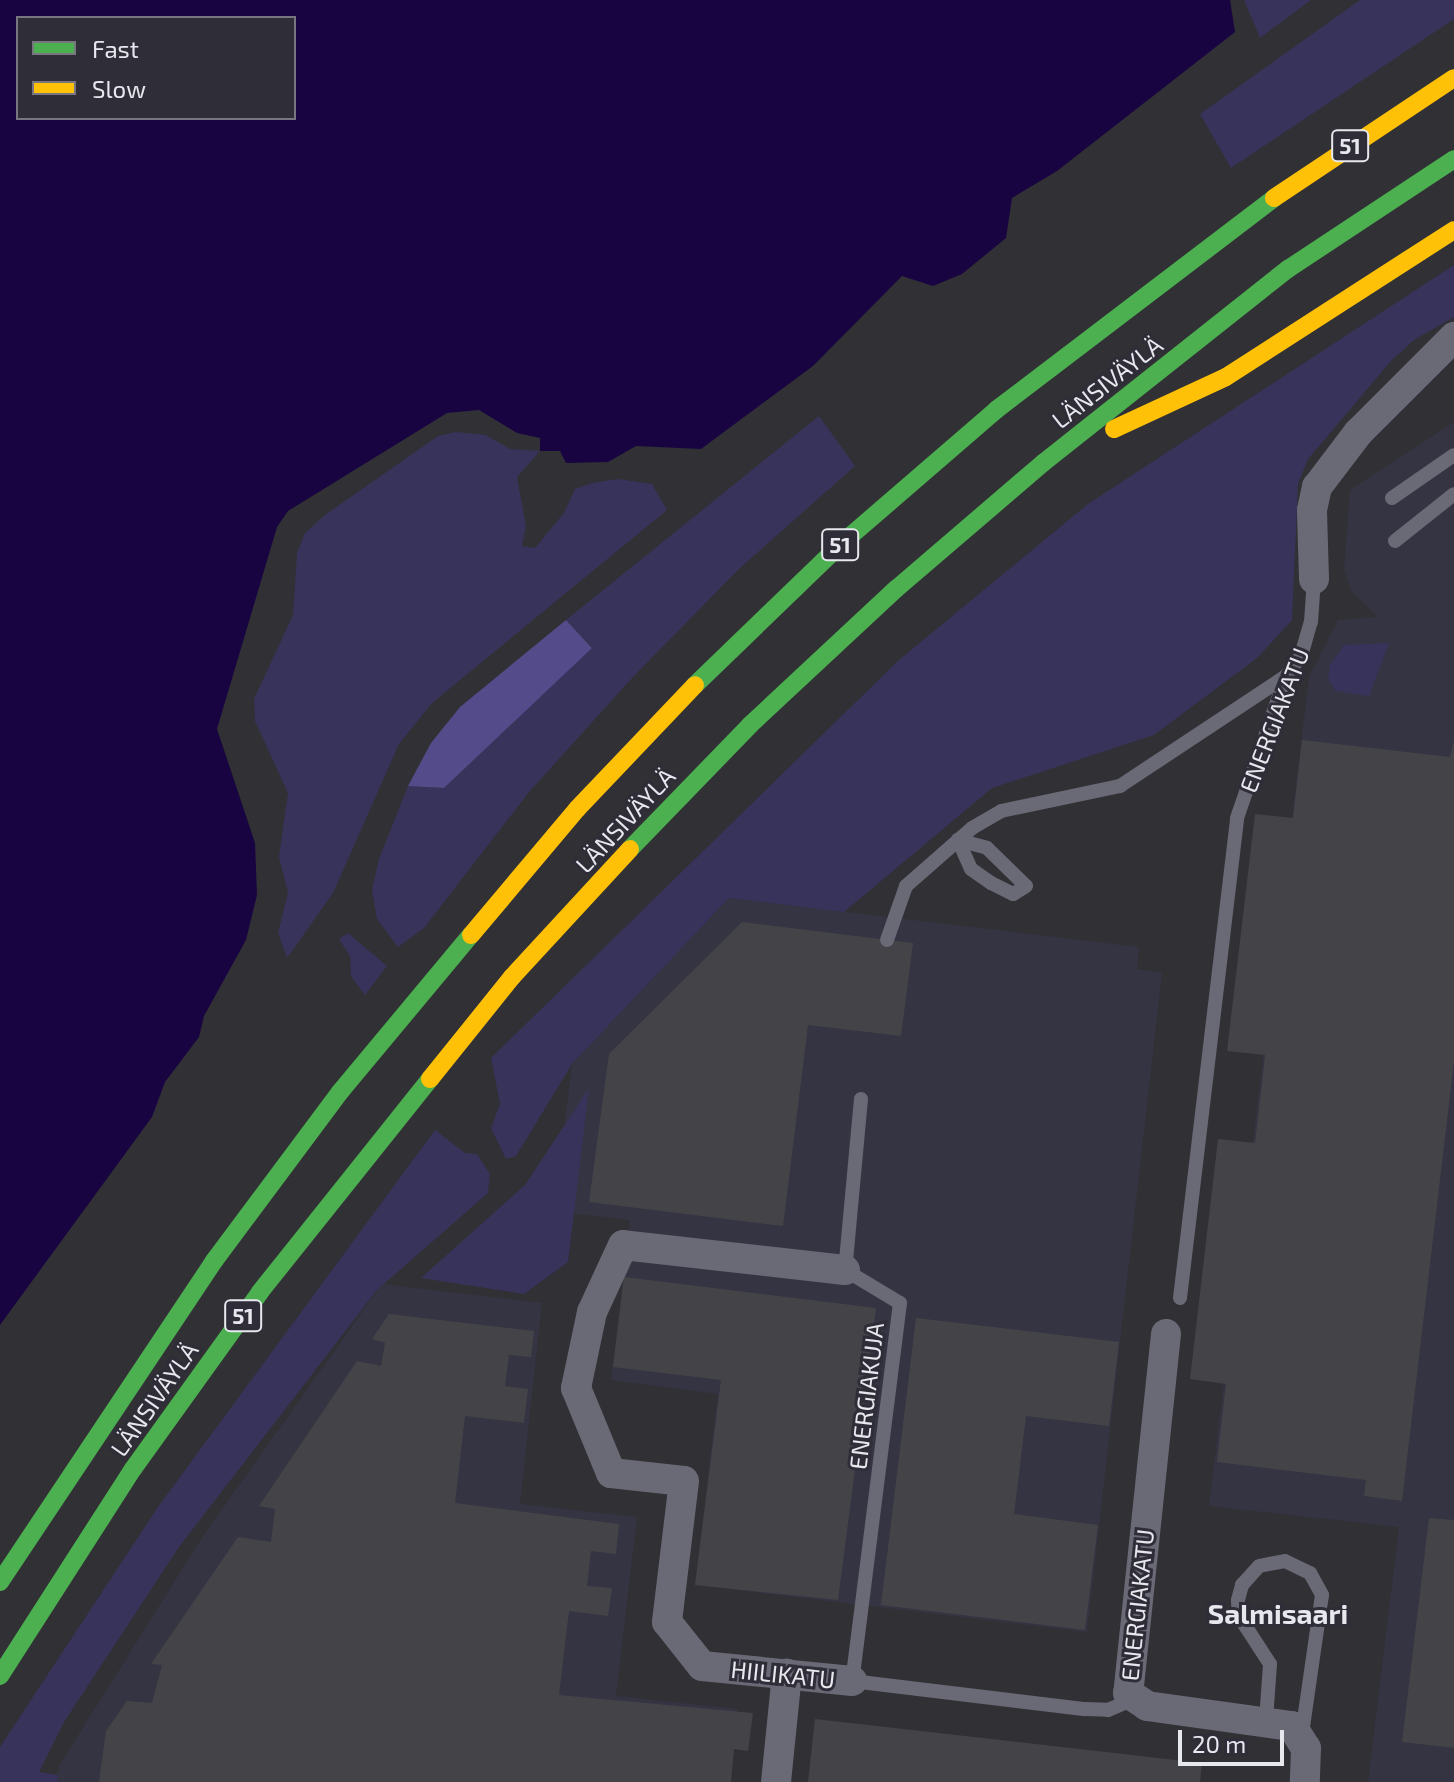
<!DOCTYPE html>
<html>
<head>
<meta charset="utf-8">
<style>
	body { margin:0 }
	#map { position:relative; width:1454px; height:1782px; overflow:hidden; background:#303035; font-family:"Exo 2",sans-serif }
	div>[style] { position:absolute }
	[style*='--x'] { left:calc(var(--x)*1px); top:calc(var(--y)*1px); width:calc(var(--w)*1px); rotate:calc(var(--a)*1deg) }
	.built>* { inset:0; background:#353443 }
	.green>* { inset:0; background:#38335a }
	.forest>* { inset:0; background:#544b8b }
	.water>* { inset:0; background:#190442 }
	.building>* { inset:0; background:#444448 }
	.lane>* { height:14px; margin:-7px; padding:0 7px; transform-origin:7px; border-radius:7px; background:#6a6976 }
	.street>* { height:30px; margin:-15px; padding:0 15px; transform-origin:15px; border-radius:15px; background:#6a6976 }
	.fast>* { height:18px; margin:-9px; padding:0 9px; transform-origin:9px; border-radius:9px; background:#4caf50 }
	.slow>* { height:18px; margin:-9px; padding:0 9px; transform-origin:9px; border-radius:9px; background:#ffc107 }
	span { translate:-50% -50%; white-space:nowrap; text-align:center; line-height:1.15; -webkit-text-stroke:6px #2e2d38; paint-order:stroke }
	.shield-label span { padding:2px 6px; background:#2e2d38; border:2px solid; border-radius:6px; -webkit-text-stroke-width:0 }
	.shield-label { font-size:22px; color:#e7e7ee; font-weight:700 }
	.street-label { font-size:24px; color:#e7e7ee }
	.quarter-label { font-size:28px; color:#e7e7ee; font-weight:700 }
	.legend { position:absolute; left:16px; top:16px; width:280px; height:104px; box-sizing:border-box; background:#2e2d38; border:2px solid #787781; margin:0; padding:10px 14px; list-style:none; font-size:24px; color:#e7e7ee }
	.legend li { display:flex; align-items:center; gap:16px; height:40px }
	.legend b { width:40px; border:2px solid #787781 }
	.scale { position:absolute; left:1178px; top:1730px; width:106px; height:36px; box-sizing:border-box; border:4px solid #e7e7ee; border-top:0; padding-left:10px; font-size:24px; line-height:28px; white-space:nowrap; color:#e7e7ee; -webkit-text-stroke:6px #2e2d38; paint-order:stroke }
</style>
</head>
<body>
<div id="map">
	<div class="built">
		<i style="clip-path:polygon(1454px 422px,1454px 1782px,1368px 1782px,1399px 1527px,1209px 1506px,1309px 677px,1338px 620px,1378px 617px,1351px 591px,1344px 569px,1350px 490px)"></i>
		<i style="clip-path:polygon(729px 898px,1139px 947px,1137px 969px,1162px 973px,1087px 1632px,695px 1585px,718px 1394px,611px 1380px,630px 1220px,554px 1211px,572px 1064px)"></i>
		<i style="clip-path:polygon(382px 1284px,542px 1303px,520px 1504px,637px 1517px,616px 1696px,738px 1709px,729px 1782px,57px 1782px,59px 1766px,203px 1536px)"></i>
	</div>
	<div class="green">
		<i style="clip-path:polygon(1244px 0,1311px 0,1260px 38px)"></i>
		<i style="clip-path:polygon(1360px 0,1454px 0,1454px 19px,1231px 168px,1200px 114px)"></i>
		<i style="clip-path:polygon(1454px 265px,1454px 317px,1414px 340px,1391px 361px,1308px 459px,1298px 484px,1292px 620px,1257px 658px,1154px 735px,992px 788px,844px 912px,729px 898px,572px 1064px,516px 1156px,506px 1159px,491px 1128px,500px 1104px,491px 1058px,899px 660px,1088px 504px)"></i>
		<i style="clip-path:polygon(819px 416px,855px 466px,740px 568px,632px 678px,529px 792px,424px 928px,398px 947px,377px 919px,372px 890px,379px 859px,408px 786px,444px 788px,592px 647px,566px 620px)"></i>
		<i style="clip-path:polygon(456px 432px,486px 435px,510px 449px,540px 451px,517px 477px,526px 526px,522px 546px,535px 548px,564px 513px,575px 489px,592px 483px,618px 479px,652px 484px,667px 510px,432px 703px,399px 744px,333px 893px,287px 958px,278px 933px,288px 893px,279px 857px,288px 793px,255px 721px,254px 699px,293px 615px,297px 553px,305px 533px,325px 515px,438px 436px)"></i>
		<i style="clip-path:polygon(1389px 643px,1369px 696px,1336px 691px,1328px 679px,1330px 665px,1344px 645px)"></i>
		<i style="clip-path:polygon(348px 933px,387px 966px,365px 995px,351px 976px,350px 956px,339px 939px)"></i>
		<i style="clip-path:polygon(589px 1088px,568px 1262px,524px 1294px,421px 1278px,525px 1185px)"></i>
		<i style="clip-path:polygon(435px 1130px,465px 1153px,477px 1154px,490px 1174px,488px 1193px,377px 1290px,179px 1547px,64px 1722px,39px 1772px,58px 1775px,57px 1782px,0 1782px,0 1747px,158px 1507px)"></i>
	</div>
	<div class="forest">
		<i style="clip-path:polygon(566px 620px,592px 648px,444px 788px,408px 786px,431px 743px,460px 707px)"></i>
	</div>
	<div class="water">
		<i style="clip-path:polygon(evenodd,0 0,1230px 0,1235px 32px,1057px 171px,1012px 198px,1006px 238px,962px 274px,933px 286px,902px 276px,813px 366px,701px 449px,636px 446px,608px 462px,566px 463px,560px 451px,540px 451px,540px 438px,517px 433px,479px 410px,447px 413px,288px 511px,277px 527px,217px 729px,255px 843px,257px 895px,246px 940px,204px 1016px,199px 1037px,165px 1082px,152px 1117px,0 1325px,0 0,18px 18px,294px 18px,294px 118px,18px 118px,18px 18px)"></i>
	</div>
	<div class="building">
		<i style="clip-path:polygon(1302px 740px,1450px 757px,1454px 741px,1454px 1061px,1402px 1501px,1364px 1496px,1366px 1480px,1217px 1462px,1226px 1384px,1190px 1379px,1218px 1139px,1255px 1143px,1264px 1066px,1265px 1055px,1227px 1051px,1255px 814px,1293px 818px)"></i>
		<i style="clip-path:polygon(742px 922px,913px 943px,901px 1036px,808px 1025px,783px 1226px,589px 1202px,609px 1054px)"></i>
		<i style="clip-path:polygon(624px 1277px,876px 1308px,838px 1600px,695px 1585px,721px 1380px,613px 1367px)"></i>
		<i style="clip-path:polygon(389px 1314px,534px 1331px,531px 1357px,509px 1355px,505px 1386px,528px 1389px,524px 1423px,465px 1416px,455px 1503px,619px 1524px,616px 1554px,591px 1551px,587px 1586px,612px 1588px,608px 1616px,569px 1611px,559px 1695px,753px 1713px,748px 1751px,734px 1749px,731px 1782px,99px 1782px,106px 1731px,127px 1701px,152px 1703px,162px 1665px,151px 1664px,238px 1537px,271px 1542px,275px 1509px,259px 1506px,357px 1361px,381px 1366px,385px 1343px,372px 1339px)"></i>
		<i style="clip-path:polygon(916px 1318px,1119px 1342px,1109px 1426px,1026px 1416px,1014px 1514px,1098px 1525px,1085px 1630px,881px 1605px)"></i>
		<i style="clip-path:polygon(1429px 1518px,1454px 1520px,1454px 1748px,1402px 1742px)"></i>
		<i style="clip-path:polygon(815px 1719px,1202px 1763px,1200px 1782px,808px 1782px)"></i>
	</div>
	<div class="lane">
		<i style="--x:1392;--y:498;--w:75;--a:-34.7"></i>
		<i style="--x:1395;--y:541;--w:75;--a:-38.5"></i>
		<i style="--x:958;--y:840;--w:30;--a:15"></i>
		<i style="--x:987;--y:848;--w:54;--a:44.3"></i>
		<i style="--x:1026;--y:886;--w:15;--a:148"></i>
		<i style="--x:1013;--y:894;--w:25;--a:-153"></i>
		<i style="--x:991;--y:883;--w:24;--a:-145"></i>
		<i style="--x:971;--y:869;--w:32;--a:-114"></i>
		<i style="--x:887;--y:940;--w:57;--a:-70.6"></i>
		<i style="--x:906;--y:886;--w:88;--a:-41.3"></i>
		<i style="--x:972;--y:828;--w:34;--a:-30"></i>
		<i style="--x:1001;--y:811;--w:122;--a:-11.9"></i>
		<i style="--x:1120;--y:786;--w:199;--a:-33.5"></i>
		<i style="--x:861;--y:1099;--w:172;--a:95.3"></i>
		<i style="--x:845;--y:1270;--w:64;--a:31"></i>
		<i style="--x:900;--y:1303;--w:381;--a:97.2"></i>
		<i style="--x:852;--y:1681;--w:235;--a:6.9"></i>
		<i style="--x:1085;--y:1709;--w:23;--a:2"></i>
		<i style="--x:1108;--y:1710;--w:26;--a:-23"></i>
		<i style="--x:1180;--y:1298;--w:483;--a:-83.2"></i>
		<i style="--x:1237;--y:818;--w:150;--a:-71"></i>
		<i style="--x:1286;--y:676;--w:25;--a:-53"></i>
		<i style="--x:1301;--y:656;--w:35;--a:-74"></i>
		<i style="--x:1311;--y:622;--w:43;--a:-86"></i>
		<i style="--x:1266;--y:1720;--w:56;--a:-85.9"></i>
		<i style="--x:1270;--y:1664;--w:57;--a:-122.9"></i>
		<i style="--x:1239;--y:1616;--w:16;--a:-94"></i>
		<i style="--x:1238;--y:1600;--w:16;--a:-75"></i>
		<i style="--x:1242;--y:1585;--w:25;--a:-48"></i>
		<i style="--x:1259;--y:1566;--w:26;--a:-11"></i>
		<i style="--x:1285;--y:1561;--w:28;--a:26"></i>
		<i style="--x:1310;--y:1573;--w:25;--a:61"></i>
		<i style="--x:1322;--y:1595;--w:139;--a:98.2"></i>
	</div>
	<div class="street">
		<i style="--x:1314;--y:579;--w:69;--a:-91.7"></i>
		<i style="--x:1312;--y:510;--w:24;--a:-78"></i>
		<i style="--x:1317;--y:487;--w:68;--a:-52.8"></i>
		<i style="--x:1358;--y:433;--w:136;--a:-45"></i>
		<i style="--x:845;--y:1270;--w:223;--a:-173.6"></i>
		<i style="--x:623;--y:1245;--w:74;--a:114.8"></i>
		<i style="--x:592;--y:1312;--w:78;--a:101.9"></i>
		<i style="--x:576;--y:1388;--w:92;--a:67.6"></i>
		<i style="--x:611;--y:1473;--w:73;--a:6.3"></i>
		<i style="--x:684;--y:1481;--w:142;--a:96.9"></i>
		<i style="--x:667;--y:1622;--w:56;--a:51.5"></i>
		<i style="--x:702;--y:1666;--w:151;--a:5.7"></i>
		<i style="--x:1166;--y:1334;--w:361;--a:96"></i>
		<i style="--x:1128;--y:1693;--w:23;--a:34"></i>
		<i style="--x:1147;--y:1706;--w:146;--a:7.9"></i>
		<i style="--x:1292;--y:1726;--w:26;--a:58"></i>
		<i style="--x:1306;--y:1748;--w:34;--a:92"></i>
		<i style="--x:776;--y:1782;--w:109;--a:-84.2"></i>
	</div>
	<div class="fast">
		<i style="--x:695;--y:685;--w:203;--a:-44"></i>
		<i style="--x:841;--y:544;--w:205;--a:-40.8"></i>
		<i style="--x:996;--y:410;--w:350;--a:-37.3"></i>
		<i style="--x:630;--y:849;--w:173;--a:-45.9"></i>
		<i style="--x:750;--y:725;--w:200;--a:-43"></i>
		<i style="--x:896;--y:589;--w:194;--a:-40.6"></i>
		<i style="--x:1043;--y:463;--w:313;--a:-38.4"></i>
		<i style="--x:1288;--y:269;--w:199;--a:-33.5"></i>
		<i style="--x:0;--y:1582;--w:386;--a:-56.3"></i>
		<i style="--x:214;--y:1261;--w:211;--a:-53.3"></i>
		<i style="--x:340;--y:1092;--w:204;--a:-50.2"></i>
		<i style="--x:0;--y:1676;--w:246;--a:-57.3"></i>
		<i style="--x:133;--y:1469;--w:218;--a:-54.3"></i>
		<i style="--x:260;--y:1292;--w:273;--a:-51.4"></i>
	</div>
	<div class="slow">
		<i style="--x:1274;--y:198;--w:216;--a:-33.7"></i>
		<i style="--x:1114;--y:429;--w:123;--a:-24.9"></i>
		<i style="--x:1226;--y:377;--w:271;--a:-32.8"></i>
		<i style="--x:471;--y:935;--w:165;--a:-49.9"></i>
		<i style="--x:577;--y:809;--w:171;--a:-46.4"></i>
		<i style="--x:430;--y:1079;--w:131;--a:-51.2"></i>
		<i style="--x:512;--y:977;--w:174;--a:-47.3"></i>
	</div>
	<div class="shield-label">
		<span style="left:1350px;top:146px">51</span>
		<span style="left:840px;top:545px">51</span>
		<span style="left:243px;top:1316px">51</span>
	</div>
	<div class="street-label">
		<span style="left:1107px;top:382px;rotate:-38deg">LÄNSIVÄYLÄ</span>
		<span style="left:1274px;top:720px;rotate:-69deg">ENERGIAKATU</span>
		<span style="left:625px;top:820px;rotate:-47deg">LÄNSIVÄYLÄ</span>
		<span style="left:866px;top:1396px;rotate:-83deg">ENERGIAKUJA</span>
		<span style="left:154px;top:1399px;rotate:-55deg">LÄNSIVÄYLÄ</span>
		<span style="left:1137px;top:1605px;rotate:-84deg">ENERGIAKATU</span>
		<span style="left:783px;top:1674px;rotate:6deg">HIILIKATU</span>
	</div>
	<div class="quarter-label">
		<span style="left:1278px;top:1613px">Salmisaari</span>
	</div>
	<ul class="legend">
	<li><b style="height:10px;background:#4caf50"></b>Fast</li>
	<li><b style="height:10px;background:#ffc107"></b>Slow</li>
	</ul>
	<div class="scale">20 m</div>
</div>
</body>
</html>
